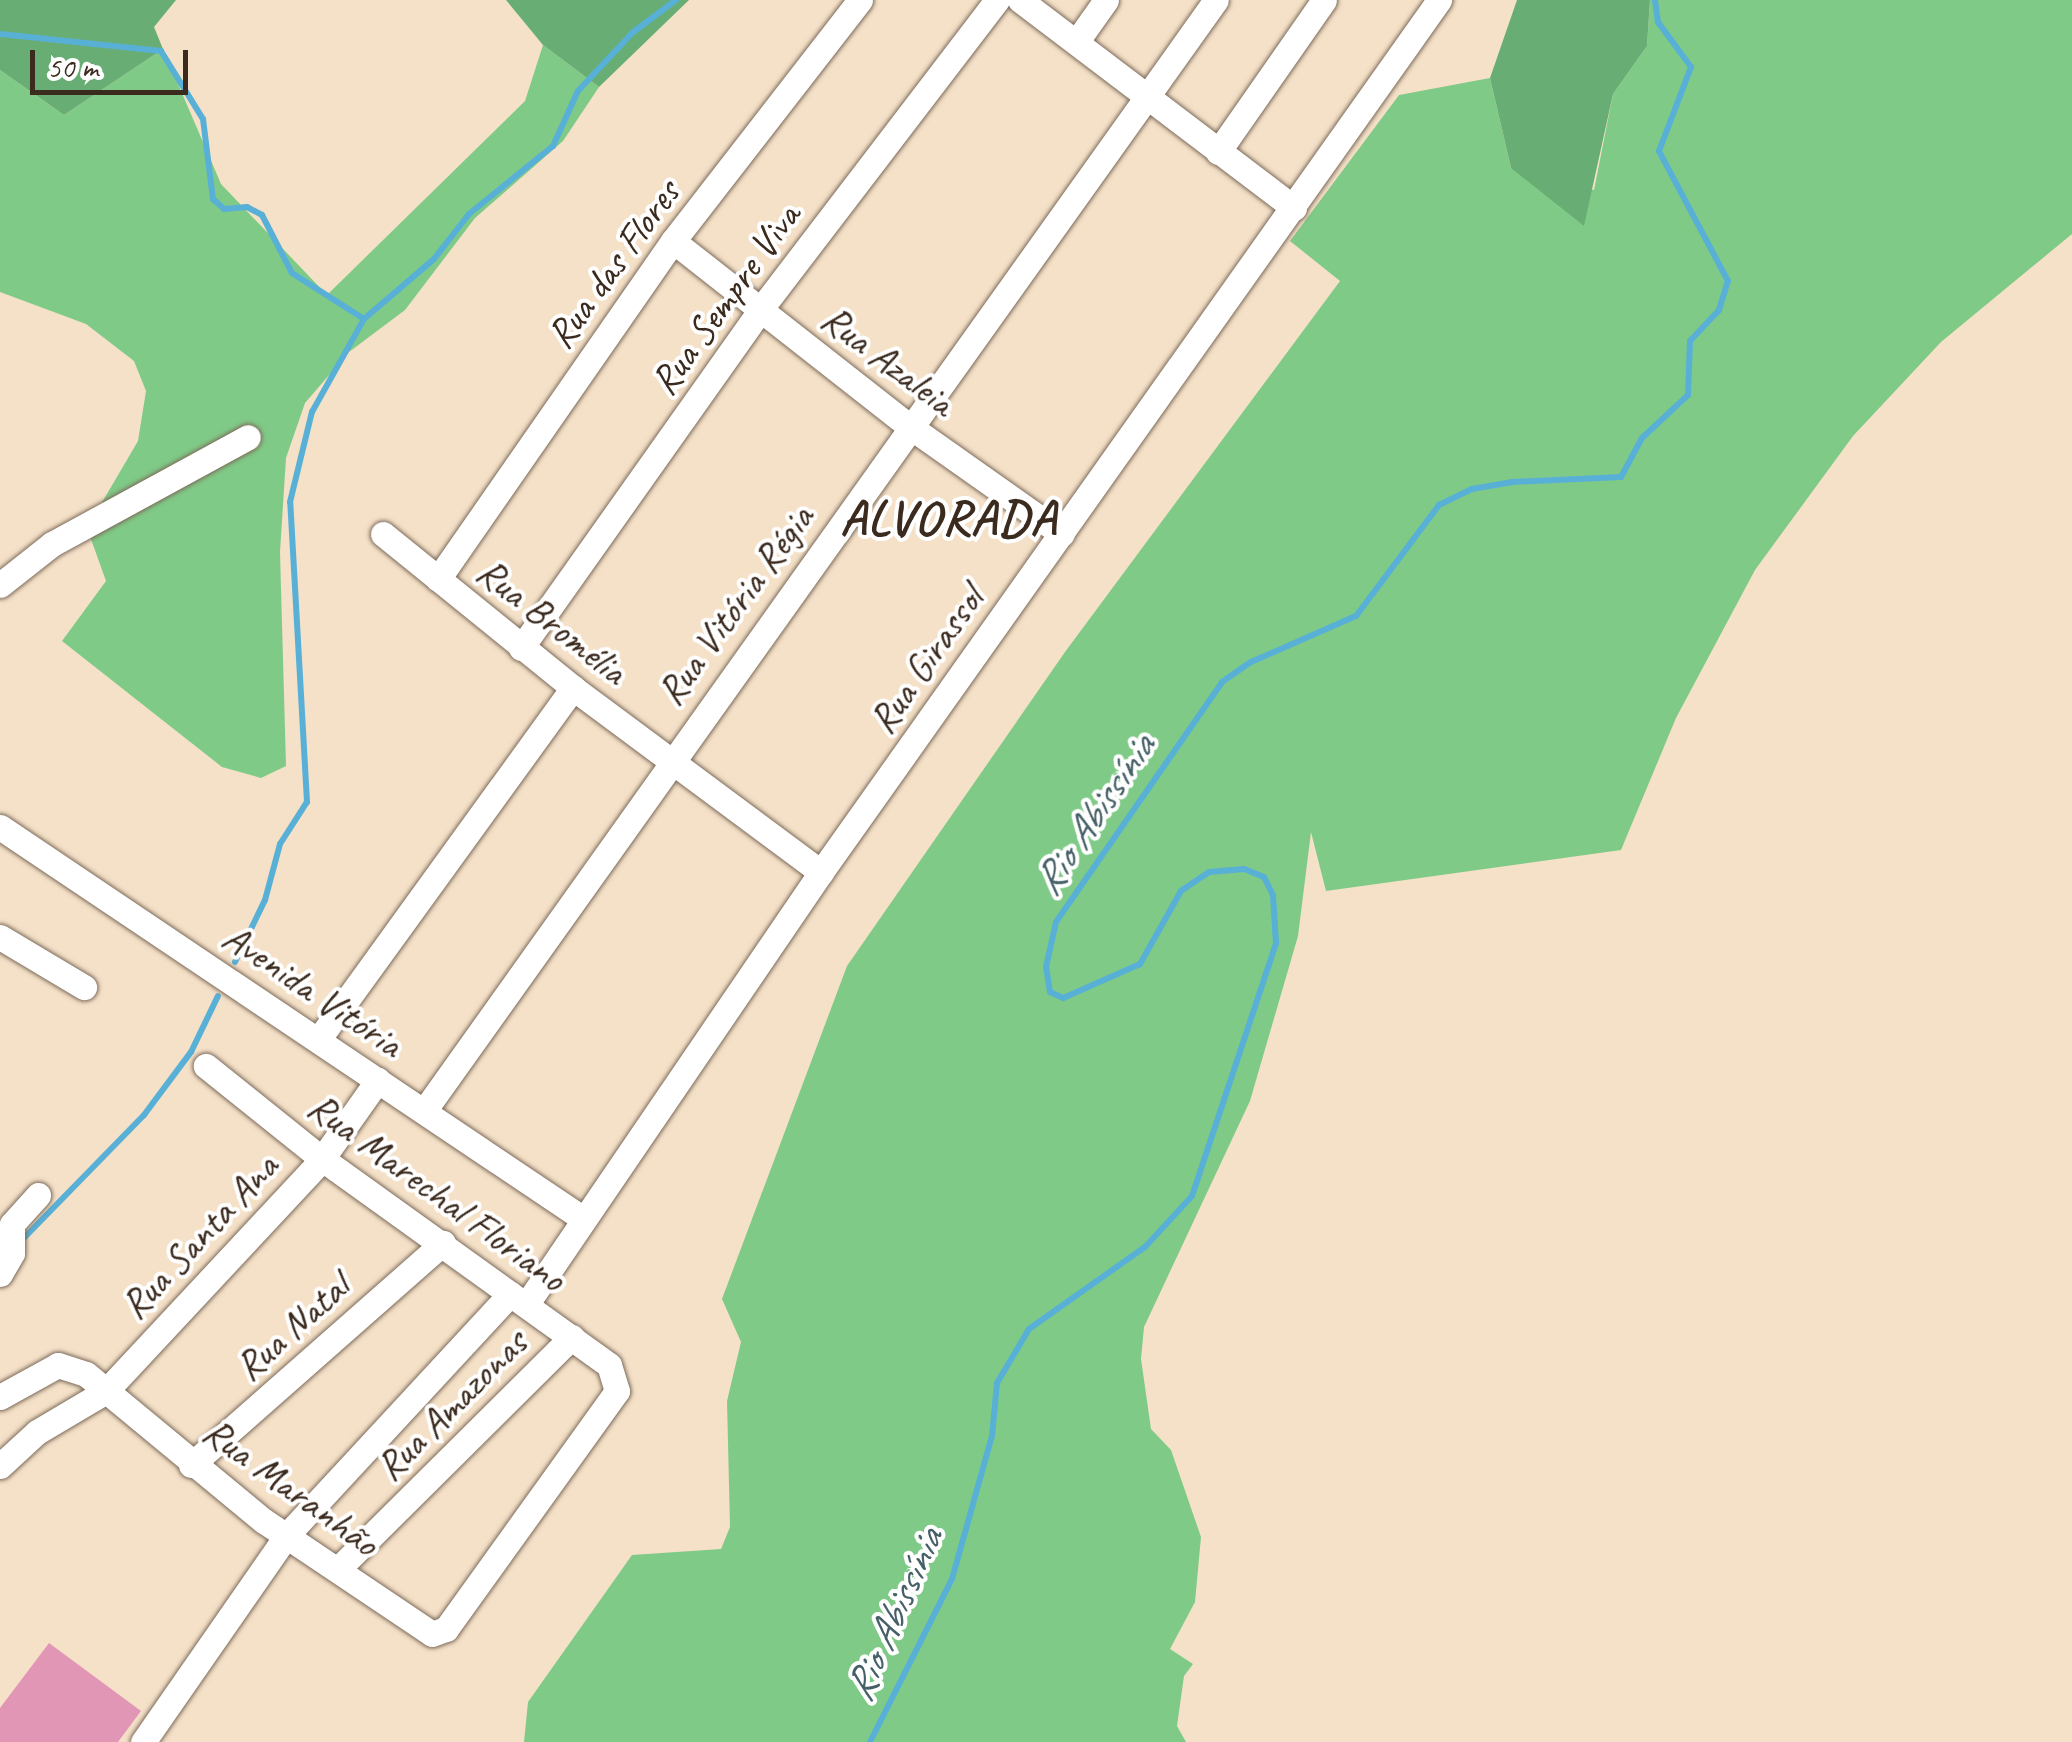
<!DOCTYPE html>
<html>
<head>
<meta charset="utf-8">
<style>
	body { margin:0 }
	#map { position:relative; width:2072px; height:1742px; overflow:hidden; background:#f5e1c8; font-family:Caveat,sans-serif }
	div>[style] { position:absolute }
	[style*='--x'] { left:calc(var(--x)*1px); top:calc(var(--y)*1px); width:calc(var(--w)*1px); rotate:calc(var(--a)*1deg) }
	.green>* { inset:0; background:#80ca87 }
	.forest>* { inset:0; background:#68ae74 }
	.stream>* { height:6px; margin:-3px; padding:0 3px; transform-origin:3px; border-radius:3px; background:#59b0d6 }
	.building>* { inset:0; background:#e196b5 }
	.roads { filter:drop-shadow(0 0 2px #7c6a5a) drop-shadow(0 0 2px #7c6a5a) }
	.street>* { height:25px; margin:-12.5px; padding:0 12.5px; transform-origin:12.5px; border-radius:12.5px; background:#fff }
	span { translate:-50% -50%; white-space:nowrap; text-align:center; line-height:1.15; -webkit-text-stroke:8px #fff; paint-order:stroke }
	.street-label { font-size:40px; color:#3b2a1e }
	.water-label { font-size:42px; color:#476068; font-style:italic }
	.district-label { font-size:50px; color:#3b2a1e; font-weight:700; letter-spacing:2.5px }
	.scale { position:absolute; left:30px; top:50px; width:158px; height:45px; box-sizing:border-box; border:5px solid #3b2a1e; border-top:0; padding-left:12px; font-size:30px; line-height:35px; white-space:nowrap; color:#3b2a1e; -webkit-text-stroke:8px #fff; paint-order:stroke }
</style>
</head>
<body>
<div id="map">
	<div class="green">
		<i style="clip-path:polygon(1650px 0,2072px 0,2072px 234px,1941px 342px,1853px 436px,1755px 570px,1676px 718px,1621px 850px,1326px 891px,1311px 832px,1298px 936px,1250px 1101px,1144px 1327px,1141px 1359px,1151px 1429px,1171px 1450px,1201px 1537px,1195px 1602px,1170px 1649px,1193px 1664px,1184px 1676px,1177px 1726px,1186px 1742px,524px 1742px,528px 1702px,632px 1555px,721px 1549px,730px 1527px,727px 1401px,741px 1342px,722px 1299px,847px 966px,1065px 652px,1340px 281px,1290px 241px,1399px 95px,1490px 78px,1511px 168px,1594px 190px,1613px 94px,1647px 46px)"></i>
		<i style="clip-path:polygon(543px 45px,599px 87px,563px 141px,475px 218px,405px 310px,349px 352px,305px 403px,286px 458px,280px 552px,286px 766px,261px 778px,222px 767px,62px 641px,106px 581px,87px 528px,138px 441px,146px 391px,134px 361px,86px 324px,0 292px,0 70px,64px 115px,163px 49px,221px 184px,327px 295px,525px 101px)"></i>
	</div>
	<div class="forest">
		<i style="clip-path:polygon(0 0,176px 0,154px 27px,163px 49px,64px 115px,0 70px)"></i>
		<i style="clip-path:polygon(506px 0,689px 0,599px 87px,543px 45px)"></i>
		<i style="clip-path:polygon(1517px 0,1650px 0,1647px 46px,1613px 94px,1584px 226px,1511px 168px,1490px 78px)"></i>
	</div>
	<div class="stream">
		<i style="--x:0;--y:34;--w:162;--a:6"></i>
		<i style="--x:161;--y:51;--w:80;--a:58.3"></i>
		<i style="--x:203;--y:119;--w:81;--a:82.9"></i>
		<i style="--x:213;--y:199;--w:15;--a:42"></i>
		<i style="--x:224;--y:209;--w:23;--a:-5"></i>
		<i style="--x:247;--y:207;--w:17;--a:28"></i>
		<i style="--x:262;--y:215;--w:65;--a:62.7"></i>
		<i style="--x:292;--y:273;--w:85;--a:32.6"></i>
		<i style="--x:235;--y:962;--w:69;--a:-64.2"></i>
		<i style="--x:265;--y:900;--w:58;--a:-75"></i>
		<i style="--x:280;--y:844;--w:50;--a:-57.3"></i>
		<i style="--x:307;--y:802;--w:300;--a:-93.2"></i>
		<i style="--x:290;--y:502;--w:93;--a:-76.3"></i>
		<i style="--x:312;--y:412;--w:107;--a:-60.8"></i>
		<i style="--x:364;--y:319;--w:92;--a:-40.6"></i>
		<i style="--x:434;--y:259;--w:57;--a:-52.1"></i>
		<i style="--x:469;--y:214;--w:108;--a:-39"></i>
		<i style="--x:553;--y:146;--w:60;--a:-65.6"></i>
		<i style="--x:578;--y:91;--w:79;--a:-47"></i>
		<i style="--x:632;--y:33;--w:55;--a:-36.9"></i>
		<i style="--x:22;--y:1240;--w:175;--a:-45.7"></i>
		<i style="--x:144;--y:1115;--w:79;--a:-53.3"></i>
		<i style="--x:191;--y:1052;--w:62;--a:-64.3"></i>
		<i style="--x:870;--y:1742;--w:182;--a:-63.3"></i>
		<i style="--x:952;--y:1579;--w:148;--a:-74.4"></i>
		<i style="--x:992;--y:1436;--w:53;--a:-84.6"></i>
		<i style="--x:997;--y:1383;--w:63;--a:-59.3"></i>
		<i style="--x:1029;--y:1329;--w:142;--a:-35.3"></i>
		<i style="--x:1145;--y:1247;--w:69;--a:-47.3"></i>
		<i style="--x:1192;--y:1196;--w:267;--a:-71.6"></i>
		<i style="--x:1276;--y:943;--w:48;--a:-93.6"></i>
		<i style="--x:1273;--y:895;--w:20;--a:-117"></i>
		<i style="--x:1264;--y:877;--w:22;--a:-158"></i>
		<i style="--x:1244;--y:869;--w:35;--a:175"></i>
		<i style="--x:1209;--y:872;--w:34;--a:146"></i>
		<i style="--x:1181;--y:891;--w:84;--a:119.3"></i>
		<i style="--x:1140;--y:964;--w:84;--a:156.2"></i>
		<i style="--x:1063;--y:998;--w:14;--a:-155"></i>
		<i style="--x:1050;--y:992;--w:25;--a:-99"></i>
		<i style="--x:1046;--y:967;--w:46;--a:-77.5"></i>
		<i style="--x:1056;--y:922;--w:292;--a:-55.3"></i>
		<i style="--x:1222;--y:682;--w:35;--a:-35"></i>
		<i style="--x:1251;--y:662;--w:115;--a:-23.7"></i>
		<i style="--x:1356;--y:616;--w:139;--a:-53.2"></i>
		<i style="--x:1439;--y:505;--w:37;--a:-26"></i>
		<i style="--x:1472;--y:489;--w:41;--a:-9.9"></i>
		<i style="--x:1512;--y:482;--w:109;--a:-2.6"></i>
		<i style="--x:1621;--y:477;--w:44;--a:-61.7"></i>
		<i style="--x:1642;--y:438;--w:63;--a:-43.1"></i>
		<i style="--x:1688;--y:395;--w:54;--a:-87.9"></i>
		<i style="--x:1690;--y:341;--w:42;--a:-46.9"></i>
		<i style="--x:1719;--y:310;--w:30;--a:-73"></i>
		<i style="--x:1728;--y:281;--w:147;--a:-118"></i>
		<i style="--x:1659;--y:151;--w:90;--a:-69.1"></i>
		<i style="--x:1691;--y:67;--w:56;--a:-126.3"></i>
		<i style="--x:1658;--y:22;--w:22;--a:-98"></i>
	</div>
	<div class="building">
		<i style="clip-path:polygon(49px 1643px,141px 1711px,118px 1742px,0 1742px,0 1708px)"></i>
	</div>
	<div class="roads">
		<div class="street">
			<i style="--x:1020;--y:0;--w:344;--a:37.2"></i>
			<i style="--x:1077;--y:41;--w:50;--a:-54.7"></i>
			<i style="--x:1218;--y:152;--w:185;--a:-55.1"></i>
			<i style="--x:673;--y:241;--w:300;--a:38.1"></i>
			<i style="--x:909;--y:426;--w:187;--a:35.2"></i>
			<i style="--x:383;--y:534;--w:245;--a:39"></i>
			<i style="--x:573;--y:688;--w:309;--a:36.6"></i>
			<i style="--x:438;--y:579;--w:412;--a:-55.2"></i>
			<i style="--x:673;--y:241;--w:305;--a:-52.2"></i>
			<i style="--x:0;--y:585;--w:66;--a:-38.3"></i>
			<i style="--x:52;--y:544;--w:223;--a:-28.6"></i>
			<i style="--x:521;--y:648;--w:414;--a:-54.7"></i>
			<i style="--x:760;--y:310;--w:390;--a:-52.6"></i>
			<i style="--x:0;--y:827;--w:701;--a:33.89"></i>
			<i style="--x:0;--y:937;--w:98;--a:30.8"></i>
			<i style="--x:318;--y:1040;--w:435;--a:-54.1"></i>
			<i style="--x:424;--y:1111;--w:1364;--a:-54.52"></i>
			<i style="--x:0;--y:1274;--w:24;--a:-60"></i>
			<i style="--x:12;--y:1253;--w:29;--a:-90"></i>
			<i style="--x:12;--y:1224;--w:39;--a:-48"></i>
			<i style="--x:526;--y:1305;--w:524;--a:-55.73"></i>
			<i style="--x:821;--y:872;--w:1069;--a:-54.67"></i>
			<i style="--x:0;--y:1397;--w:66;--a:-28.9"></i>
			<i style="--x:58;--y:1365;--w:29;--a:18"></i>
			<i style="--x:86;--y:1374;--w:231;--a:39.6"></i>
			<i style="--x:264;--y:1521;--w:202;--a:33.9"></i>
			<i style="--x:432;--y:1634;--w:15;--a:-20"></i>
			<i style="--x:446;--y:1629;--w:293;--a:-54.3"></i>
			<i style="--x:617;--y:1391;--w:27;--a:-107"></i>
			<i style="--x:609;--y:1365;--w:353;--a:-144.3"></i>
			<i style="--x:322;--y:1159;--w:149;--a:-141.3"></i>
			<i style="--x:191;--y:1465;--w:336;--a:-41.4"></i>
			<i style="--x:0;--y:1466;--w:50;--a:-42.6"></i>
			<i style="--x:37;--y:1432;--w:80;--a:-30.7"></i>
			<i style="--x:106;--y:1391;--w:317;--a:-47"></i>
			<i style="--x:322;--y:1159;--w:97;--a:-54.7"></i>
			<i style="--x:339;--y:1568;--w:328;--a:-44.8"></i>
			<i style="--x:143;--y:1742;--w:251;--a:-55.2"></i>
			<i style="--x:286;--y:1536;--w:330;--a:-47.2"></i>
		</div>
	</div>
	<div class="street-label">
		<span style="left:613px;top:264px;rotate:-54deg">Rua das Flores</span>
		<span style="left:725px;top:299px;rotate:-54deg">Rua Sempre Viva</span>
		<span style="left:888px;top:360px;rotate:37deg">Rua Azaleia</span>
		<span style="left:735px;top:605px;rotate:-54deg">Rua Vitória Régia</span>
		<span style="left:552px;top:621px;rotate:38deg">Rua Bromélia</span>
		<span style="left:926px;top:660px;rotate:-55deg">Rua Girassol</span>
		<span style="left:313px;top:990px;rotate:34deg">Avenida Vitória</span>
		<span style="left:437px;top:1192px;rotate:36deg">Rua Marechal Floriano</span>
		<span style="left:199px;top:1236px;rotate:-47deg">Rua Santa Ana</span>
		<span style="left:292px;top:1327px;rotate:-42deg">Rua Natal</span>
		<span style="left:451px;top:1405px;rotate:-45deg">Rua Amazonas</span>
		<span style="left:291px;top:1487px;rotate:36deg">Rua Maranhão</span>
	</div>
	<div class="water-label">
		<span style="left:1094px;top:815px;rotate:-56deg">Rio Abissínia</span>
		<span style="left:894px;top:1615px;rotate:-66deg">Rio Abissínia</span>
	</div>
	<div class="district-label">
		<span style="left:949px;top:518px">ALVORADA</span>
	</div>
	<div class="scale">50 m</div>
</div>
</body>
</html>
